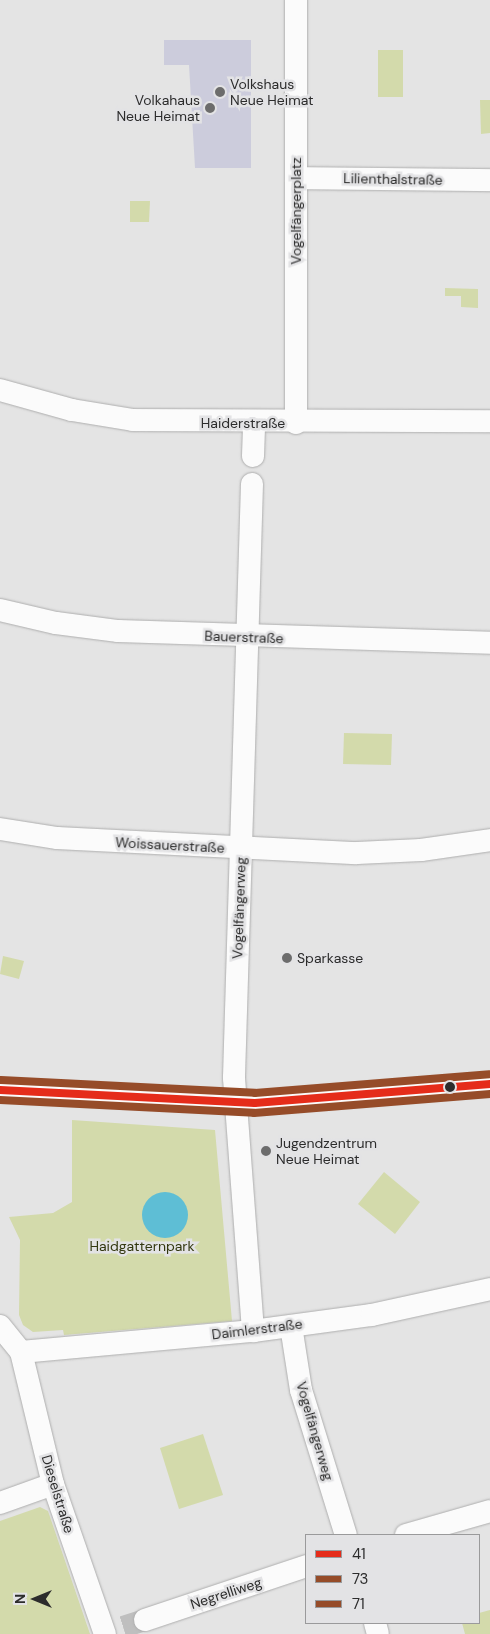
<!DOCTYPE html>
<html>
<head>
<meta charset="utf-8">
<style>
	body { margin:0 }
	#map { position:relative; width:490px; height:1634px; overflow:hidden; background:#e4e4e4; font-family:"DM Sans",sans-serif }
	div>[style] { position:absolute }
	[style*='--x'] { left:calc(var(--x)*1px); top:calc(var(--y)*1px); width:calc(var(--w)*1px); rotate:calc(var(--a)*1deg) }
	.green>* { inset:0; background:#d3daab }
	.water>* { inset:0; background:#5ebed5 }
	.round { border-radius:50% }
	.building>* { inset:0; background:#ccccdc }
	.minor-tunnel>* { height:22px; margin-top:-11px; transform-origin:0; background:repeating-linear-gradient(90deg,#bfbfbf 0 22px,transparent 0 33px) }
	.roads { filter:drop-shadow(0 0 1px #aeaeae) drop-shadow(0 0 1px #aeaeae) }
	.minor>* { height:22px; margin:-11px; padding:0 11px; transform-origin:11px; border-radius:11px; background:#fbfbfb }
	.bus-1>* { height:8px; margin:-4px; padding:0 4px; transform-origin:4px; border-radius:4px; background:#e52c1a }
	.bus-2>* { height:8px; margin:-4px; padding:0 4px; transform-origin:4px; border-radius:4px; background:#964c29 }
	.bus-3>* { height:8px; margin:-4px; padding:0 4px; transform-origin:4px; border-radius:4px; background:#964c29 }
	.dots>* { width:14px; height:14px; translate:-50% -50%; box-sizing:border-box; border:2px solid #e3e3e5; border-radius:50% }
	span { translate:-50% -50%; white-space:nowrap; text-align:center; line-height:1.15; -webkit-text-stroke:5px #e3e3e5; paint-order:stroke }
	.poi-label { font-size:14px; color:#2c2c2c }
	.left { translate:0 -50%; text-align:left }
	.right { translate:-100% -50%; text-align:right }
	.street-label { font-size:14px; color:#2c2c2c }
	.park-label { font-size:14px; color:#333810 }
	.legend { position:absolute; left:305px; top:1534px; width:175px; height:90px; box-sizing:border-box; background:#e3e3e5; border:1px solid #9a9a9b; margin:0; padding:6px 9px; list-style:none; font-size:15px; color:#2c2c2c }
	.legend li { display:flex; align-items:center; gap:10px; height:25px }
	.legend b { width:25px; border:1px solid #9a9a9b }
	.north { position:absolute; left:10px; top:1574px; width:50px; height:50px; -webkit-text-stroke:4px #e3e3e5; paint-order:stroke; rotate:270deg; font-size:14px; font-weight:700; line-height:20px; text-align:center; color:#2c2c2c }
	.north::after { content:''; display:block; margin:auto; width:18px; height:22px; background:#2c2c2c; clip-path:polygon(50% 0,100% 100%,50% 72%,0 100%) }
</style>
</head>
<body>
<div id="map">
	<div class="green">
		<i style="clip-path:polygon(378px 50px,403px 50px,403px 97px,378px 97px)"></i>
		<i style="clip-path:polygon(480px 100px,490px 100px,490px 133px,481px 134px)"></i>
		<i style="clip-path:polygon(130px 201px,150px 201px,149px 222px,130px 222px)"></i>
		<i style="clip-path:polygon(445px 288px,478px 289px,478px 308px,461px 307px,461px 296px,445px 296px)"></i>
		<i style="clip-path:polygon(344px 733px,392px 734px,391px 765px,343px 764px)"></i>
		<i style="clip-path:polygon(3px 956px,24px 961px,19px 979px,0 974px)"></i>
		<i style="clip-path:polygon(72px 1120px,215px 1130px,232px 1321px,64px 1335px,63px 1330px,33px 1332px,23px 1325px,19px 1315px,20px 1240px,9px 1217px,53px 1213px,72px 1202px)"></i>
		<i style="clip-path:polygon(384px 1172px,420px 1202px,395px 1234px,358px 1204px)"></i>
		<i style="clip-path:polygon(203px 1434px,223px 1495px,179px 1509px,160px 1448px)"></i>
		<i style="clip-path:polygon(40px 1507px,48px 1511px,90px 1634px,0 1634px,0 1521px)"></i>
		<i style="clip-path:polygon(490px 1610px,490px 1634px,465px 1634px,462px 1623px,479px 1623px,479px 1613px)"></i>
	</div>
	<div class="water">
		<i class="round" style="left:142px;top:1192px;width:46px;height:46px"></i>
	</div>
	<div class="building">
		<i style="clip-path:polygon(164px 40px,251px 40px,251px 168px,195px 168px,189px 65px,164px 65px)"></i>
	</div>
	<div class="minor-tunnel">
		<i style="--x:123;--y:1627;--w:23;--a:-18"></i>
	</div>
	<div class="roads">
		<div class="minor">
			<i style="--x:296;--y:178;--w:194;--a:0.6"></i>
			<i style="--x:0;--y:390;--w:75;--a:15.5"></i>
			<i style="--x:72;--y:410;--w:62;--a:9.3"></i>
			<i style="--x:133;--y:420;--w:357;--a:0.2"></i>
			<i style="--x:296;--y:423;--w:423;--a:-90"></i>
			<i style="--x:253;--y:456;--w:33;--a:-88"></i>
			<i style="--x:252;--y:484;--w:594;--a:91.74"></i>
			<i style="--x:234;--y:1078;--w:254;--a:85.7"></i>
			<i style="--x:0;--y:610;--w:57;--a:13.1"></i>
			<i style="--x:56;--y:623;--w:63;--a:7.4"></i>
			<i style="--x:118;--y:631;--w:372;--a:1.8"></i>
			<i style="--x:0;--y:829;--w:58;--a:9"></i>
			<i style="--x:57;--y:838;--w:300;--a:2.9"></i>
			<i style="--x:357;--y:853;--w:64;--a:-2.7"></i>
			<i style="--x:421;--y:850;--w:70;--a:-8.2"></i>
			<i style="--x:0;--y:1090;--w:255;--a:2.9"></i>
			<i style="--x:255;--y:1103;--w:236;--a:-4.6"></i>
			<i style="--x:0;--y:1326;--w:33;--a:51"></i>
			<i style="--x:21;--y:1352;--w:136;--a:76.4"></i>
			<i style="--x:53;--y:1484;--w:159;--a:70.9"></i>
			<i style="--x:291;--y:1326;--w:65;--a:81.1"></i>
			<i style="--x:301;--y:1390;--w:152;--a:72.8"></i>
			<i style="--x:21;--y:1352;--w:233;--a:-5.2"></i>
			<i style="--x:253;--y:1331;--w:120;--a:-7.7"></i>
			<i style="--x:372;--y:1315;--w:121;--a:-12.4"></i>
			<i style="--x:0;--y:1503;--w:56;--a:-19.7"></i>
			<i style="--x:406;--y:1535;--w:87;--a:-15.9"></i>
			<i style="--x:145;--y:1620;--w:170;--a:-18.5"></i>
			<i style="--x:375;--y:1623;--w:11;--a:75"></i>
		</div>
	</div>
	<div class="bus-1">
		<i style="--x:0;--y:1090;--w:255;--a:2.9"></i>
		<i style="--x:255;--y:1103;--w:236;--a:-4.6"></i>
	</div>
	<div class="bus-2">
		<i style="--x:0;--y:1100;--w:254;--a:2.9"></i>
		<i style="--x:254;--y:1113;--w:237;--a:-4.6"></i>
	</div>
	<div class="bus-3">
		<i style="--x:1;--y:1080;--w:254;--a:2.9"></i>
		<i style="--x:255;--y:1093;--w:235;--a:-4.6"></i>
	</div>
	<div class="dots">
		<i style="left:220px;top:92px;background:#6c6c6c"></i>
		<i style="left:210px;top:108px;background:#6c6c6c"></i>
		<i style="left:287px;top:958px;background:#6c6c6c"></i>
		<i style="left:450px;top:1087px;background:#2c2c2c"></i>
		<i style="left:266px;top:1151px;background:#6c6c6c"></i>
	</div>
	<div class="poi-label">
		<span class="left" style="left:230px;top:92px">Volkshaus<br>Neue Heimat</span>
		<span class="right" style="left:200px;top:108px">Volkahaus<br>Neue Heimat</span>
		<span class="left" style="left:297px;top:958px">Sparkasse</span>
		<span class="left" style="left:276px;top:1151px">Jugendzentrum<br>Neue Heimat</span>
	</div>
	<div class="street-label">
		<span style="left:393px;top:179px;rotate:1deg">Lilienthalstraße</span>
		<span style="left:296px;top:211px;rotate:-90deg">Vogelfängerplatz</span>
		<span style="left:243px;top:423px">Haiderstraße</span>
		<span style="left:244px;top:637px;rotate:2deg">Bauerstraße</span>
		<span style="left:170px;top:845px;rotate:3deg">Woissauerstraße</span>
		<span style="left:239px;top:908px;rotate:-88deg">Vogelfängerweg</span>
		<span style="left:257px;top:1329px;rotate:-7deg">Daimlerstraße</span>
		<span style="left:315px;top:1431px;rotate:74deg">Vogelfängerweg</span>
		<span style="left:58px;top:1494px;rotate:73deg">Dieselstraße</span>
		<span style="left:226px;top:1593px;rotate:-18deg">Negrelliweg</span>
	</div>
	<div class="park-label">
		<span style="left:142px;top:1246px">Haidgatternpark</span>
	</div>
	<ul class="legend">
	<li><b style="height:6px;background:#e52c1a"></b>41</li>
	<li><b style="height:6px;background:#964c29"></b>73</li>
	<li><b style="height:6px;background:#964c29"></b>71</li>
	</ul>
	<div class="north">N</div>
</div>
</body>
</html>
